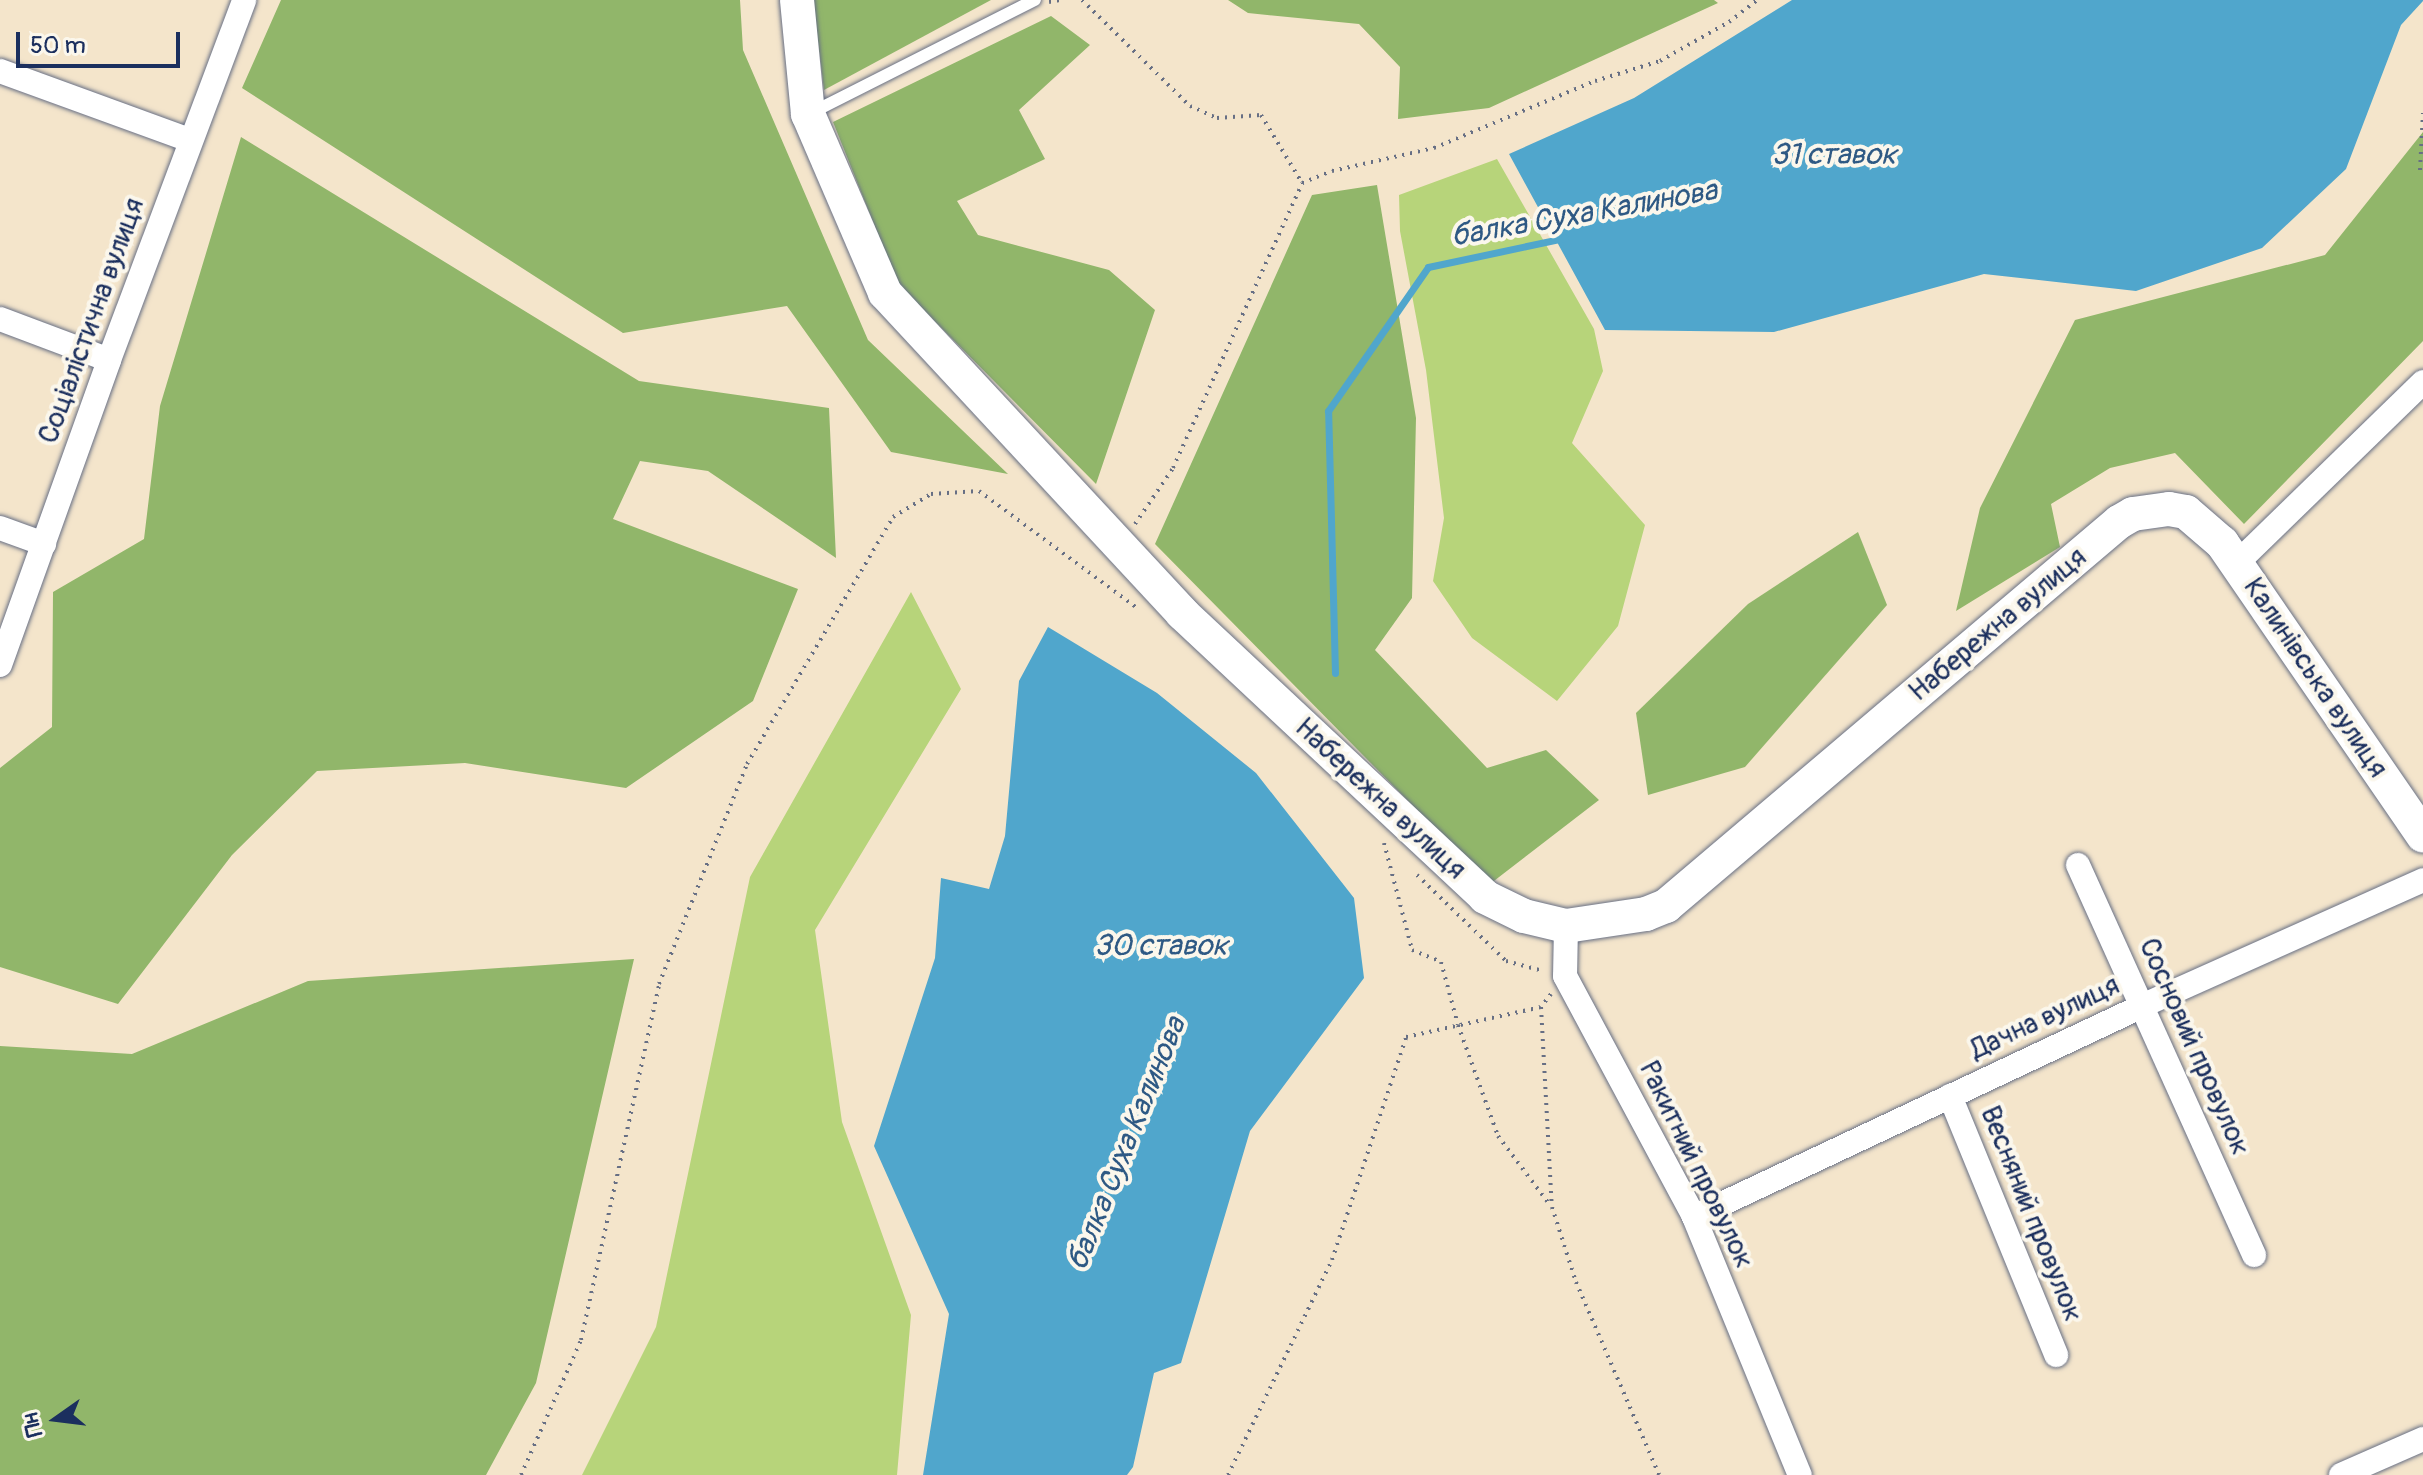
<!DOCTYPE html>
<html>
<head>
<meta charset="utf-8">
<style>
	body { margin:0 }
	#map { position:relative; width:2423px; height:1475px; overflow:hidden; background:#f4e5cb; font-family:Pangolin,sans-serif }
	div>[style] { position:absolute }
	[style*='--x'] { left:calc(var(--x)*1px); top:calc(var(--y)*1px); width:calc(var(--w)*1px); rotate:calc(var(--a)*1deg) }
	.green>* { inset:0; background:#b7d47a }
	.forest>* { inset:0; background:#91b66a }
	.water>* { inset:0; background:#50a6cc }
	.stream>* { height:7px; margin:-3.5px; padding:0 3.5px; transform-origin:3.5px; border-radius:3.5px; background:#50a6cc }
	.path>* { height:4px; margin-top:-2px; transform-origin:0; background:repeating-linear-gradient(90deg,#676f84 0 2px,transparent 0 8px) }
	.roads { filter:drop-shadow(0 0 2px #676f84) drop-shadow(0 0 2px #676f84) }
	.lane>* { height:12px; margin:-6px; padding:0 6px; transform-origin:6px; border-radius:6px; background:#fff }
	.street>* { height:24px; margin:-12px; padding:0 12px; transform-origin:12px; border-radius:12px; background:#fff }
	.secondary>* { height:34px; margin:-17px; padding:0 17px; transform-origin:17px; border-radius:17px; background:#fff }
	span { translate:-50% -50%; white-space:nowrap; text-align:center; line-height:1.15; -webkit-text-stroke:8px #fbf7ec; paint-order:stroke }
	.street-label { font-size:28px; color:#1b2f5e }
	.water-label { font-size:30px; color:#2e5984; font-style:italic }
	.north { position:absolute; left:16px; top:1379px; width:80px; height:80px; -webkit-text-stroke:6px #fbf7ec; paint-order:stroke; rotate:256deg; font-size:22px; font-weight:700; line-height:32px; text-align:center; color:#1b2f5e }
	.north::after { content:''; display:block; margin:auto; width:28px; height:36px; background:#1b2f5e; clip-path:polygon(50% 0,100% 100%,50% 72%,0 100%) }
	.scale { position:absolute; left:16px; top:32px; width:164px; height:36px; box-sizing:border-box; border:4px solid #1b2f5e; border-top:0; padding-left:10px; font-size:24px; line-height:28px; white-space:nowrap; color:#1b2f5e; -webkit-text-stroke:6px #fbf7ec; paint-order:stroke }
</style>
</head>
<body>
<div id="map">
	<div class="green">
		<i style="clip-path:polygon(1497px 159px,1594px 329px,1603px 371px,1572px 443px,1645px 525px,1618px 626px,1557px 701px,1472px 638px,1433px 581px,1444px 518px,1426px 370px,1400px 231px,1399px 195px)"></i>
		<i style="clip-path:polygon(911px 592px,961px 689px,815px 930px,842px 1122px,911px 1315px,897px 1475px,582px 1475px,656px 1327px,750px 877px)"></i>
	</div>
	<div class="forest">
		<i style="clip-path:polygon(281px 0,740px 0,743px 50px,868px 340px,1008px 474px,891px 452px,787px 306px,623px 333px,242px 88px)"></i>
		<i style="clip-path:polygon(813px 0,991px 0,824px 90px)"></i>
		<i style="clip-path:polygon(1228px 0,1714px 0,1718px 3px,1489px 108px,1398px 119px,1400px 67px,1359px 24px,1248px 13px)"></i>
		<i style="clip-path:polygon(1051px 16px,1090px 45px,1019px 110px,1045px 159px,957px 201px,978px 235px,1109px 270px,1155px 310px,1096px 484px,898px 284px,833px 122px)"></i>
		<i style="clip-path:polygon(2423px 132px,2423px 341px,2244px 524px,2175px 453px,2110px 468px,2051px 504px,2060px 547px,1956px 611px,1980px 508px,2075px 320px,2325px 255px)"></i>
		<i style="clip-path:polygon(241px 137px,639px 381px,829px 408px,836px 558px,708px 471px,640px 461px,613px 519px,798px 589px,753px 701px,626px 788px,465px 763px,317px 771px,232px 855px,118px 1004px,0 967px,0 768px,52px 727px,53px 592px,144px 539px,160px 406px)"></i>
		<i style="clip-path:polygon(1377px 185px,1416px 418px,1412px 598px,1375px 650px,1487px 768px,1546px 750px,1599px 800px,1490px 884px,1155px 544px,1312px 195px)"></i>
		<i style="clip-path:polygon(1858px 532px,1887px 605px,1745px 767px,1648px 795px,1636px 713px,1748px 604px)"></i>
		<i style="clip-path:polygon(634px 959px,536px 1383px,486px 1475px,0 1475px,0 1046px,132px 1054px,308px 981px)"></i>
	</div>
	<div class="water">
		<i style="clip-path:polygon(1792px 0,2423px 0,2423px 1px,2401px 25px,2346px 169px,2262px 248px,2136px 291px,1984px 274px,1774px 332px,1605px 330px,1509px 154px,1634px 98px)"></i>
		<i style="clip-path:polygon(1048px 627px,1157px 693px,1256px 773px,1354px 898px,1364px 978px,1250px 1131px,1181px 1363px,1154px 1373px,1133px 1467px,1127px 1475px,923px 1475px,949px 1314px,874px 1146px,935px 958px,941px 878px,989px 889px,1005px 836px,1019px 681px)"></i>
	</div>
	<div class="stream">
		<i style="--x:1335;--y:673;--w:262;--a:-91.5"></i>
		<i style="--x:1328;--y:411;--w:175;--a:-55.2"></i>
		<i style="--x:1428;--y:267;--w:140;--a:-12"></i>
	</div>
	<div class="path">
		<i style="--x:1082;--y:0;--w:151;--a:44.5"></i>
		<i style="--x:1190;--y:106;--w:30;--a:24"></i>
		<i style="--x:1217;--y:118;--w:44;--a:-3.9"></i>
		<i style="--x:1261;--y:115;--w:79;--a:58.9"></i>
		<i style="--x:1049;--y:2;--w:11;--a:-10"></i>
		<i style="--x:2420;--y:170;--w:57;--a:-87"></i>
		<i style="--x:1135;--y:524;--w:68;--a:-55.8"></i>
		<i style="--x:1173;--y:468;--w:313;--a:-65.6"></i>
		<i style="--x:1302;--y:183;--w:32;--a:-22"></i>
		<i style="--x:1332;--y:171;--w:105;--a:-12.7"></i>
		<i style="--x:1434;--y:148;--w:174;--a:-22.6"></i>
		<i style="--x:1595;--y:81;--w:68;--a:-17.1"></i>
		<i style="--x:1660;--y:61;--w:79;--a:-29.5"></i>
		<i style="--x:1729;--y:22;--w:36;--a:-38"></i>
		<i style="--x:1384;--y:843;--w:111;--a:75.3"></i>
		<i style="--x:1412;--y:950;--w:31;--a:22"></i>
		<i style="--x:1441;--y:962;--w:65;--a:74.9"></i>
		<i style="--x:1458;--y:1025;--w:118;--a:70.2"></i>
		<i style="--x:1498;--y:1136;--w:86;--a:53"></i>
		<i style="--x:1417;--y:875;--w:124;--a:44"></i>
		<i style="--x:1506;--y:961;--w:39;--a:15"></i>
		<i style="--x:1551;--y:994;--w:16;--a:128"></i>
		<i style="--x:1541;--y:1007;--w:200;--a:86.9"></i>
		<i style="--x:1552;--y:1207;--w:79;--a:72.3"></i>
		<i style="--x:1576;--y:1282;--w:210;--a:66.7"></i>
		<i style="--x:521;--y:1475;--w:148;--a:-66"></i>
		<i style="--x:581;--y:1340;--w:364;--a:-77.6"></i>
		<i style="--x:659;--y:984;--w:237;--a:-68.2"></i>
		<i style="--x:747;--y:764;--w:287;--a:-59.4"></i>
		<i style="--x:893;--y:517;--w:44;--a:-31.2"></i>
		<i style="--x:931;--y:494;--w:48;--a:-3.6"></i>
		<i style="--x:979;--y:491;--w:195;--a:36.5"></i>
		<i style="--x:1228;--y:1475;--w:239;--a:-64.2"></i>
		<i style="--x:1332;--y:1260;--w:235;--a:-71.6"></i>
		<i style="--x:1406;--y:1037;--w:138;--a:-12.5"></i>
	</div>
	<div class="roads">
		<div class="lane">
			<i style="--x:809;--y:114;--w:253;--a:-26.8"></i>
		</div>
		<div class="street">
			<i style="--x:0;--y:71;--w:202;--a:20"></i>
			<i style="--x:0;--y:319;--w:116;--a:20.6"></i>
			<i style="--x:0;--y:528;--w:47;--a:20"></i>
			<i style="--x:2236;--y:564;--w:261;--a:-44.2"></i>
			<i style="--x:0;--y:665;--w:324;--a:-70.3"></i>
			<i style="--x:109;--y:360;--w:384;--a:-69.4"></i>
			<i style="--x:2078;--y:865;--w:428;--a:65.7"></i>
			<i style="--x:1566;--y:926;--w:50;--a:91.1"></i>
			<i style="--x:1565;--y:976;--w:273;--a:61.8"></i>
			<i style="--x:1694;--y:1217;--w:279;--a:67.7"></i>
			<i style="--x:1950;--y:1096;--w:280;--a:67.7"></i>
			<i style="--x:1694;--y:1217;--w:497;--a:-25.2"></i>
			<i style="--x:2144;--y:1005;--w:306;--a:-24.1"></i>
			<i style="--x:2341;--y:1475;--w:90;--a:-23.7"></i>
		</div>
		<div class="secondary">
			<i style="--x:797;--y:0;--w:115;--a:84.5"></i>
			<i style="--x:808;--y:114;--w:195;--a:66.7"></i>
			<i style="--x:885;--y:293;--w:437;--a:47.1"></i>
			<i style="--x:1182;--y:613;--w:415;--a:43.1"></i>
			<i style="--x:1485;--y:897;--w:43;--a:26"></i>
			<i style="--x:1524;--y:916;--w:43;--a:13.4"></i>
			<i style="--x:1566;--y:926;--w:81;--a:-8.5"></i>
			<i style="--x:1646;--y:914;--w:22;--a:-22"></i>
			<i style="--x:1666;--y:906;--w:594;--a:-40.29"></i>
			<i style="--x:2119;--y:522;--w:16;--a:-30"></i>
			<i style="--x:2133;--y:514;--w:36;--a:-8"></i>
			<i style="--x:2169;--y:509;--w:17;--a:10"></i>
			<i style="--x:2186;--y:512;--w:48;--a:40.7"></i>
			<i style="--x:2222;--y:543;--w:355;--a:55.5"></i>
		</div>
	</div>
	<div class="street-label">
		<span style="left:92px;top:321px;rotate:-70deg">Соціалістична вулиця</span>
		<span style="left:1998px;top:625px;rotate:-40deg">Набережна вулиця</span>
		<span style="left:2315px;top:678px;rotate:56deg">Калинівська вулиця</span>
		<span style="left:1380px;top:799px;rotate:43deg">Набережна вулиця</span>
		<span style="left:2045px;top:1018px;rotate:-25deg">Дачна вулиця</span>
		<span style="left:2194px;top:1047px;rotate:66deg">Сосновий провулок</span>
		<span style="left:1696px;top:1165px;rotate:64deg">Ракитний провулок</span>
		<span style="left:2031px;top:1214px;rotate:68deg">Весняний провулок</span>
	</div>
	<div class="water-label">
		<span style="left:1834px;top:155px">31 ставок</span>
		<span style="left:1584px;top:214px;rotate:-10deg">балка Суха Калинова</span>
		<span style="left:1161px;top:946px">30 ставок</span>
		<span style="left:1127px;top:1144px;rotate:-68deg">балка Суха Калинова</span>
	</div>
	<div class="north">Пн</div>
	<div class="scale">50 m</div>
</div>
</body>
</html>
